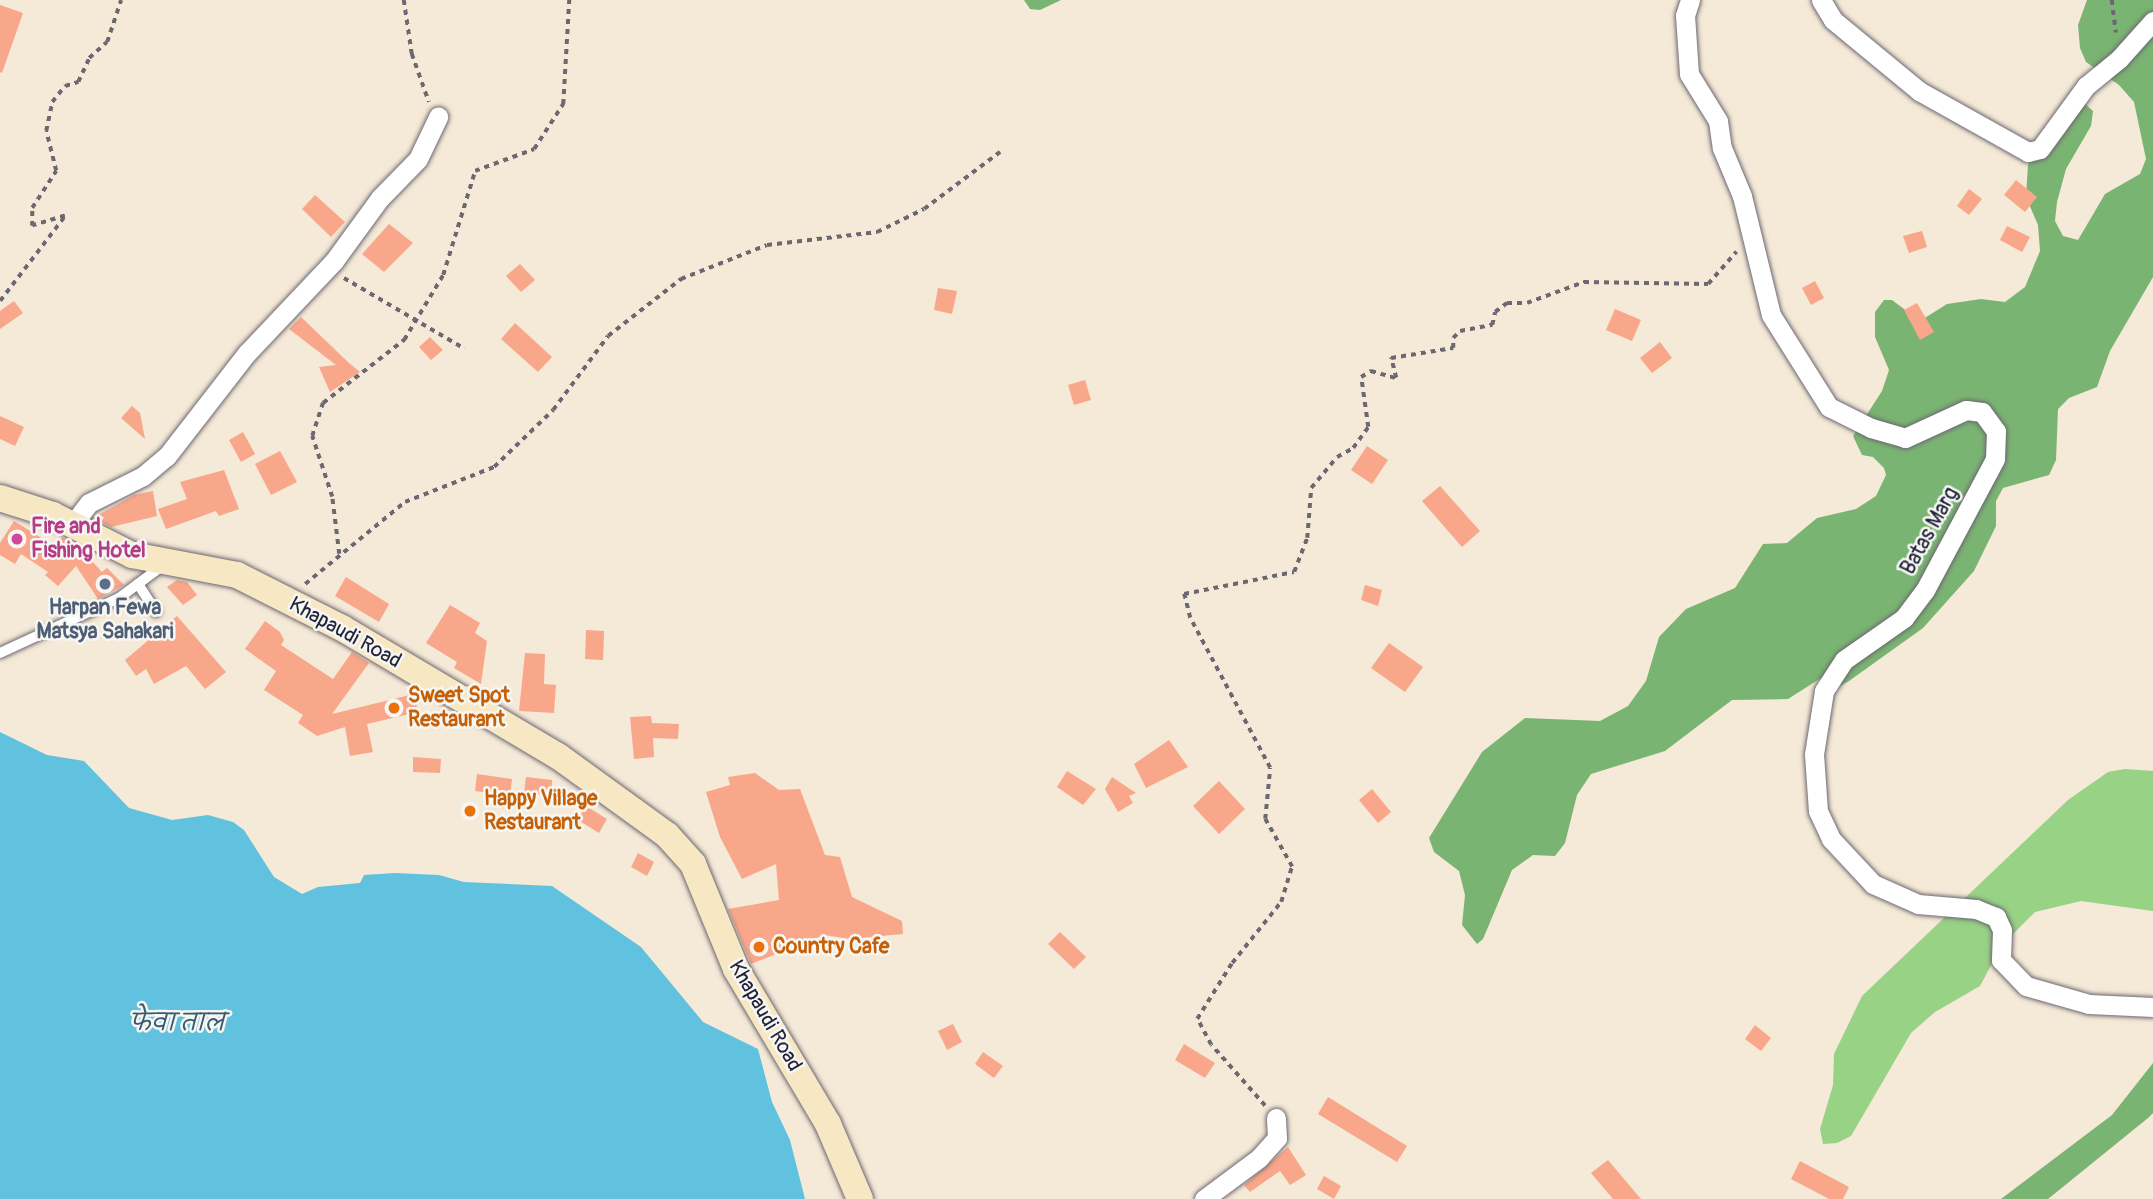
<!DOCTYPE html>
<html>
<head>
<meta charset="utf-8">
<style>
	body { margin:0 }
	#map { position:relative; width:2153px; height:1199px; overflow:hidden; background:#f5e9d7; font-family:Pangolin,"Playpen Sans Deva",sans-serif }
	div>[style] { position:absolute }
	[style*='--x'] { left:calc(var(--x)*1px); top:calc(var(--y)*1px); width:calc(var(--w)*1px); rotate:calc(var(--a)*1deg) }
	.green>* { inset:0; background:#98d285 }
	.forest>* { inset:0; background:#7ab472 }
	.water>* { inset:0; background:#60c2de }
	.building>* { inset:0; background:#f9a78a }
	.path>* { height:3.5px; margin-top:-1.75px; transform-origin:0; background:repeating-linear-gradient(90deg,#6c6872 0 5px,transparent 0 10px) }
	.roads { filter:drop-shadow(0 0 2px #6c6872) drop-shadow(0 0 2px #6c6872) }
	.lane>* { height:10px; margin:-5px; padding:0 5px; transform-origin:5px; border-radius:5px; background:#fff }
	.street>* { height:19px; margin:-9.5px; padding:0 9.5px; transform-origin:9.5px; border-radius:9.5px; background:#fff }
	.secondary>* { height:26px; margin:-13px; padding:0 13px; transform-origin:13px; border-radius:13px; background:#f7e8c3 }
	.dots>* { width:19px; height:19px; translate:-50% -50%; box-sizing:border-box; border:4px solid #f6f6f2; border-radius:50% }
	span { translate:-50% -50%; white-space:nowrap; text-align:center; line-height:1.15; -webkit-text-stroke:5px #f6f6f2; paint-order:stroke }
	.hotel-label { font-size:21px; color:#b23c85; font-weight:700 }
	.left { translate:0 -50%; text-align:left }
	.street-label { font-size:21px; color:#22223b }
	.service-label { font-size:21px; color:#4e5e75; font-weight:700 }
	.food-label { font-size:21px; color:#c56008; font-weight:700 }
	.water-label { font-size:23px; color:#385a74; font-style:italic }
</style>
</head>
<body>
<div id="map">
	<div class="green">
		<i style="clip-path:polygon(2125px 769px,2153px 771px,2153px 911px,2081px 901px,2035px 912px,2002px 945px,1980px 986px,1935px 1012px,1911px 1033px,1851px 1136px,1837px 1143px,1823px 1144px,1820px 1129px,1833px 1085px,1834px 1054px,1862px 996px,2068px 800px,2108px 772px)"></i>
	</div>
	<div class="forest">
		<i style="clip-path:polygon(1024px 0,1061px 0,1040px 10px,1030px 9px)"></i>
		<i style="clip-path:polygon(2087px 0,2153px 0,2153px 277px,2110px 351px,2097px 387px,2069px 398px,2058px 409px,2056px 460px,2049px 475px,2003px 488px,1996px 501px,1996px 526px,1974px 571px,1923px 628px,1849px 681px,1812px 702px,1827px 685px,1821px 678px,1788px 699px,1732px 700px,1665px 751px,1591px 774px,1577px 795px,1565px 843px,1555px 856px,1533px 855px,1512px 870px,1483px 939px,1477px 944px,1462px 925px,1465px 895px,1459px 871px,1434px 852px,1429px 838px,1482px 752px,1525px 718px,1600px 721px,1628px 706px,1646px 681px,1659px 637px,1686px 609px,1735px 588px,1763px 544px,1787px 543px,1817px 518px,1856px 509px,1876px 496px,1886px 475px,1884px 468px,1873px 457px,1862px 455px,1853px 436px,1882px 391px,1889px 370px,1875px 337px,1875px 312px,1884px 300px,1892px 300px,1920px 321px,1947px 304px,1981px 299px,2005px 302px,2025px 287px,2040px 251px,2038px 225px,2026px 197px,2028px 165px,2039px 144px,2082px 101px,2093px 111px,2091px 126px,2066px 169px,2057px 202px,2055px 221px,2063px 236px,2078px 240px,2105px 194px,2140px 174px,2146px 159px,2134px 102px,2119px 85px,2086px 62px,2080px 48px,2078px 25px)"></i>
		<i style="clip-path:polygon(2153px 1063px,2153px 1113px,2148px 1118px,2048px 1199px,2001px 1199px,2112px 1115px)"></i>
	</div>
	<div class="water">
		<i style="clip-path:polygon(0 732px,47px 755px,84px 761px,129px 808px,172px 820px,208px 815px,233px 822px,244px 830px,274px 877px,302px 894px,318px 887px,360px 883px,364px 875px,395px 873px,439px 875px,464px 882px,552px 886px,641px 947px,703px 1022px,758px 1049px,772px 1102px,790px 1140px,805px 1199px,0 1199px)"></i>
	</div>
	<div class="building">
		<i style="clip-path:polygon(0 5px,23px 13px,2px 73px,0 72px)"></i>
		<i style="clip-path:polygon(2016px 180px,2037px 197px,2025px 212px,2004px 195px)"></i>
		<i style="clip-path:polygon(1969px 189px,1982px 199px,1969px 215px,1957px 206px)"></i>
		<i style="clip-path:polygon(315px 195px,345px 222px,331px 237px,302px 209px)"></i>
		<i style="clip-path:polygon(389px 224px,413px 243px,384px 272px,362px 254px)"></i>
		<i style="clip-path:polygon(2007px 226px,2030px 237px,2022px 252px,2000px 240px)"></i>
		<i style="clip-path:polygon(1922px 231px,1927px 247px,1909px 253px,1903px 236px)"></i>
		<i style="clip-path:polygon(520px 264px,535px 280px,521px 292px,506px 276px)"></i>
		<i style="clip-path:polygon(1815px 281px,1824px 298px,1811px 305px,1802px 288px)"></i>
		<i style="clip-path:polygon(938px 288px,957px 291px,952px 314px,934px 310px)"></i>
		<i style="clip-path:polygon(14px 301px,23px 313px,0 329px,0 311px)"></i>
		<i style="clip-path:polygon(1917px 303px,1934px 332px,1920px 340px,1904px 310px)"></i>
		<i style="clip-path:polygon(1615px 309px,1641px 320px,1632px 341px,1606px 330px)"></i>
		<i style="clip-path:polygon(301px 317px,349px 363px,360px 372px,330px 392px,319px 367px,336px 365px,289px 329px)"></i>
		<i style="clip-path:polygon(515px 323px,552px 357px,538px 372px,501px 339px)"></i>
		<i style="clip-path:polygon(430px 337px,443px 350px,431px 360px,419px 347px)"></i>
		<i style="clip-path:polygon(1660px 342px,1672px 358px,1652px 373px,1640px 358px)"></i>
		<i style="clip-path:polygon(1085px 380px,1091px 400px,1074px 405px,1068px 385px)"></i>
		<i style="clip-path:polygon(132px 406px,140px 413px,145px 439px,121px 418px)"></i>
		<i style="clip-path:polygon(0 416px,24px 427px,15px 446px,0 439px)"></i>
		<i style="clip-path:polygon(243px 432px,255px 454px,241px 462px,229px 440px)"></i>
		<i style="clip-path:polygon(1367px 446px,1388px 460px,1372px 484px,1351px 470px)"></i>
		<i style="clip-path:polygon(280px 451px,297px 482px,271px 495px,255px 464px)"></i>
		<i style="clip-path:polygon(224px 470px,239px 509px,219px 516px,216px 511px,166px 529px,158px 509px,187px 499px,180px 482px)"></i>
		<i style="clip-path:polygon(1440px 486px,1480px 531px,1462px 547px,1422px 501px)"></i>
		<i style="clip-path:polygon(153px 491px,157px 516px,111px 527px,93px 518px,134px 495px)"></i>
		<i style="clip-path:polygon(14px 521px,56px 547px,62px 537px,77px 545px,102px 572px,107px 568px,124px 585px,98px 599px,76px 566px,58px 586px,45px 575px,48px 572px,21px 554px,15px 564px,0 555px,0 543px)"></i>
		<i style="clip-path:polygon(346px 577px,389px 604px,379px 622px,335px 596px)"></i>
		<i style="clip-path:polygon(177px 580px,187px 582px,197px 595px,183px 605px,167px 587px)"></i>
		<i style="clip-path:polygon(1365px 585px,1382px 590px,1378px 606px,1361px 600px)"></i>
		<i style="clip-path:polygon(450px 605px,480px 623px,475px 633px,487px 641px,481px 684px,454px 668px,457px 662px,426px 643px)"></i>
		<i style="clip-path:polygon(177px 616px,226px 672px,205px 689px,186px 666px,154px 684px,146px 669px,136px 676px,125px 660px)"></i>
		<i style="clip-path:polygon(265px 621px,280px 632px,284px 640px,281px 645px,333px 679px,352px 652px,369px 663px,332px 714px,414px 694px,418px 712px,367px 724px,373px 752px,350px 756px,345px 727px,317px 736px,298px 723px,303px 715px,264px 690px,276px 671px,245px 649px)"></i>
		<i style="clip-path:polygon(586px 630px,604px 631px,603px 660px,585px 659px)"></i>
		<i style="clip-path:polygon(1389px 643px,1423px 667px,1405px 692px,1371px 668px)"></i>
		<i style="clip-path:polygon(525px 653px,545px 654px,544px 684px,556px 685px,554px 713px,519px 711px)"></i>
		<i style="clip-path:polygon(651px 716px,652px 723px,679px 724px,678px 739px,653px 738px,654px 757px,634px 759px,630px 717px)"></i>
		<i style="clip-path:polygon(1169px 740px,1188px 767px,1146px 788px,1134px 764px)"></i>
		<i style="clip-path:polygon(413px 757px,441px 759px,440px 773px,413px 772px)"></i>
		<i style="clip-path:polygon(1067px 771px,1096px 789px,1083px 805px,1057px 787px)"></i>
		<i style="clip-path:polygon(755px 773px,779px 790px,800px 789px,825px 855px,840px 857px,852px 897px,902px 921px,903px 934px,850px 939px,824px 935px,751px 964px,728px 909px,779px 900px,776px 864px,742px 879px,720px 837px,706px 792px,730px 785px,728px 777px)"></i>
		<i style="clip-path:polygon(477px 774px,512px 779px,510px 796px,475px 791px)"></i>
		<i style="clip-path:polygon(526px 777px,552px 780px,551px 796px,524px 793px)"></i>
		<i style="clip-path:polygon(1112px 777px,1136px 793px,1129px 796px,1133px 803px,1118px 812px,1105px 789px)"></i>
		<i style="clip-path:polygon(1219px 781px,1245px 809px,1219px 834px,1193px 806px)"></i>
		<i style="clip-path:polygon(1372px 789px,1391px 812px,1378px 823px,1359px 800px)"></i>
		<i style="clip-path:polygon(586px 806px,607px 819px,599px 833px,578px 820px)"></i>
		<i style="clip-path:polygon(638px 853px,654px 862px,647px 876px,631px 867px)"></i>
		<i style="clip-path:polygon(1060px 932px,1086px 957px,1074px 969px,1048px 944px)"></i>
		<i style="clip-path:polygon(953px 1024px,962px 1042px,947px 1050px,938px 1031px)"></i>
		<i style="clip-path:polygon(1755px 1025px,1771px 1038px,1761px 1051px,1745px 1039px)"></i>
		<i style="clip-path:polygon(1184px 1044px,1215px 1063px,1205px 1078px,1175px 1060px)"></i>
		<i style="clip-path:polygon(983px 1052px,1003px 1066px,994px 1078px,975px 1064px)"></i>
		<i style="clip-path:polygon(1328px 1097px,1407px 1146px,1397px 1162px,1318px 1114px)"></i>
		<i style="clip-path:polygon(1288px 1147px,1306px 1175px,1290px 1185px,1280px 1171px,1250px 1192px,1244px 1185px)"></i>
		<i style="clip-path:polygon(1608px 1160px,1641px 1199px,1613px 1199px,1591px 1173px)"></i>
		<i style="clip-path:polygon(1800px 1161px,1849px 1187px,1843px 1199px,1829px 1199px,1791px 1179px)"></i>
		<i style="clip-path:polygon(1324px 1176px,1341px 1186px,1334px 1199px,1317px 1189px)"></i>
	</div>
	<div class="path">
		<i style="--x:404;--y:0;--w:55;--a:81.6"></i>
		<i style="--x:412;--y:54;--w:51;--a:70.5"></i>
		<i style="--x:2112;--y:0;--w:33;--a:83"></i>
		<i style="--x:344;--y:278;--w:140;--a:30.4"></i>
		<i style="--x:0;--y:301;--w:107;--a:-52.6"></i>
		<i style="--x:65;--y:216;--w:34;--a:163"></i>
		<i style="--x:32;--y:226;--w:18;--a:-90"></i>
		<i style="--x:32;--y:208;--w:44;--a:-57"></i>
		<i style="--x:56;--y:171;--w:41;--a:-104"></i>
		<i style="--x:46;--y:131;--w:30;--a:-78"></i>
		<i style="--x:52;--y:102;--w:21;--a:-51"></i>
		<i style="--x:65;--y:86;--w:14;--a:-17"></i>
		<i style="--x:78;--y:82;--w:26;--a:-65"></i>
		<i style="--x:89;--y:58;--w:24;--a:-42"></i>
		<i style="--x:107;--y:42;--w:44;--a:-71.6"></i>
		<i style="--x:339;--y:554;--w:57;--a:-97"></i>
		<i style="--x:332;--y:497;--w:64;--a:-108.2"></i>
		<i style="--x:312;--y:436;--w:35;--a:-72"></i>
		<i style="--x:323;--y:403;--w:103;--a:-37.9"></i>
		<i style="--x:404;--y:340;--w:76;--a:-59"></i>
		<i style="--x:443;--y:275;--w:109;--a:-72.9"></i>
		<i style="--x:475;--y:171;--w:63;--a:-20.4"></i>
		<i style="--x:534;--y:149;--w:54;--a:-57.2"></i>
		<i style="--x:563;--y:104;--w:104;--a:-86.7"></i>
		<i style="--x:305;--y:584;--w:129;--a:-39.4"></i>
		<i style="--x:405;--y:502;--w:96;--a:-21.5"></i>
		<i style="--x:494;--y:467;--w:82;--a:-44"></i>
		<i style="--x:553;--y:410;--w:92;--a:-53.4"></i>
		<i style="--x:608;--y:336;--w:93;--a:-38"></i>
		<i style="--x:681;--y:279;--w:92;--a:-21.6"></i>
		<i style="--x:767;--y:245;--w:111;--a:-6.7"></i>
		<i style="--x:877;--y:232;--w:52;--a:-26.1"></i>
		<i style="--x:924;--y:209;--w:95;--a:-36.9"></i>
		<i style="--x:1265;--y:1106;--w:81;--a:-131.5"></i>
		<i style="--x:1211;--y:1045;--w:30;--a:-118"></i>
		<i style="--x:1197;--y:1019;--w:66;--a:-58"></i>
		<i style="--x:1232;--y:963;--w:78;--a:-51.2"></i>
		<i style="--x:1281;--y:902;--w:37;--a:-73"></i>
		<i style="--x:1292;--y:867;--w:55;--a:-119.4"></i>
		<i style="--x:1265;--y:819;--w:51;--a:-84.4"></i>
		<i style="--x:1270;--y:768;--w:170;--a:-118.1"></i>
		<i style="--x:1190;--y:618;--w:25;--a:-104"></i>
		<i style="--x:1184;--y:594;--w:112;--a:-11.3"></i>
		<i style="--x:1294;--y:572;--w:36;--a:-69"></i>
		<i style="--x:1307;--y:538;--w:50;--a:-85.4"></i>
		<i style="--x:1311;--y:488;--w:40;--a:-50"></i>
		<i style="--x:1337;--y:457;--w:18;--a:-29"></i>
		<i style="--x:1353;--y:448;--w:26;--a:-54"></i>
		<i style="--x:1368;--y:427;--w:50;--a:-98"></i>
		<i style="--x:1361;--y:377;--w:12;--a:-31"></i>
		<i style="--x:1371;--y:371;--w:26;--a:16"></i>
		<i style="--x:1396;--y:378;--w:21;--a:-104"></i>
		<i style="--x:1391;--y:358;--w:63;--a:-9.2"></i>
		<i style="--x:1453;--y:348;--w:10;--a:-90"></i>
		<i style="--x:1453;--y:338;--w:10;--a:-45"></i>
		<i style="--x:1460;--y:331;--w:33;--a:-11"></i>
		<i style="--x:1492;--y:325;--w:13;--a:-77"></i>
		<i style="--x:1495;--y:312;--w:15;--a:-37"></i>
		<i style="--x:1507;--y:303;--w:20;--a:0"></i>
		<i style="--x:1527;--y:303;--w:61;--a:-20.2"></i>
		<i style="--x:1584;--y:282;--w:124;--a:0.9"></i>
		<i style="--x:1708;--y:284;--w:43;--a:-48.8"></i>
	</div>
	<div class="roads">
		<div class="lane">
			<i style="--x:138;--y:584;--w:33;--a:57"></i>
			<i style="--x:0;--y:653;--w:131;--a:-24.8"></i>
			<i style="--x:119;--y:598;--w:54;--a:-36.7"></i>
		</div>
		<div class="street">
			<i style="--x:1690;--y:0;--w:16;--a:108"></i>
			<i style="--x:1685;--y:15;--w:59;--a:86.1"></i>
			<i style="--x:1689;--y:74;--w:55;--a:58.3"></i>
			<i style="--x:1718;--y:121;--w:27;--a:82"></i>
			<i style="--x:1722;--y:148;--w:52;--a:67.4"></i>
			<i style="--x:1742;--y:196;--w:122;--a:76.3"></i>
			<i style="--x:1771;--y:315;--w:109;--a:57.8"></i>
			<i style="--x:1829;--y:407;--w:47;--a:26.6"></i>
			<i style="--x:1871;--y:428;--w:35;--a:16"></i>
			<i style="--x:1905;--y:438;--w:67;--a:-24.7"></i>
			<i style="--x:1966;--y:410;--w:16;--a:7"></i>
			<i style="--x:1982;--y:412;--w:24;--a:54"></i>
			<i style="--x:1996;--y:431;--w:28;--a:92"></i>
			<i style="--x:1995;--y:459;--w:149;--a:118.1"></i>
			<i style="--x:1925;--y:590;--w:35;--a:127"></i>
			<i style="--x:1904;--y:618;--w:73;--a:145"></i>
			<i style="--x:1844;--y:660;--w:37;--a:123"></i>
			<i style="--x:1824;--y:691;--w:64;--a:99"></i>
			<i style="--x:1814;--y:754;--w:57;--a:86"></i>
			<i style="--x:1818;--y:811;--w:31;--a:65"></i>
			<i style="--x:1831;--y:839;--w:62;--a:47"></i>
			<i style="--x:1873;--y:884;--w:49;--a:24"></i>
			<i style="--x:1918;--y:904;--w:58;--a:4.9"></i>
			<i style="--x:1976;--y:909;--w:22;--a:22"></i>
			<i style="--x:1996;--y:917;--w:14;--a:65"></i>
			<i style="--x:2002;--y:930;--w:30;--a:92"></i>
			<i style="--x:2001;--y:960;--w:36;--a:46"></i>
			<i style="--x:2026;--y:986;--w:66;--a:15.9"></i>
			<i style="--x:2089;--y:1004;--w:64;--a:2.7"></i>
			<i style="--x:1821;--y:0;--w:23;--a:59"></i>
			<i style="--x:1833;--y:20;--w:112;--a:39.5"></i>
			<i style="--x:1919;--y:91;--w:125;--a:29.2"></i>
			<i style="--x:2028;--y:152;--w:12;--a:-14"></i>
			<i style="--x:2040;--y:149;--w:78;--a:-53.9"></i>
			<i style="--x:2086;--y:86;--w:43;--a:-39.3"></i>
			<i style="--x:2119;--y:59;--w:51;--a:-48.2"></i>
			<i style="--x:73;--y:524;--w:26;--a:-53"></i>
			<i style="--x:89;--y:503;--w:60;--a:-26.6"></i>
			<i style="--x:143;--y:476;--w:31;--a:-40"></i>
			<i style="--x:167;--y:456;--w:130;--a:-52.2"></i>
			<i style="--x:247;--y:353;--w:127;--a:-46.6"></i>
			<i style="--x:334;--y:261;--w:78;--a:-53.9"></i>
			<i style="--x:380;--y:198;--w:54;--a:-45.7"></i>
			<i style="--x:418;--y:159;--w:47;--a:-64.5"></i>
			<i style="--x:1204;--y:1199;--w:69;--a:-36.7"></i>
			<i style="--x:1259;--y:1158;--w:27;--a:-48"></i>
			<i style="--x:1277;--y:1138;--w:20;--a:-93"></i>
		</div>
		<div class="secondary">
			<i style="--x:0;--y:498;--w:56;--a:17.8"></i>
			<i style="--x:53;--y:515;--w:89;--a:26.9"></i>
			<i style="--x:132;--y:555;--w:107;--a:10.8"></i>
			<i style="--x:237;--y:575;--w:118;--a:26.8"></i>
			<i style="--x:342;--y:628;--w:251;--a:30.7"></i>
			<i style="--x:558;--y:756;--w:135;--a:35.9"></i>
			<i style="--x:667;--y:835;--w:39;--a:48"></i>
			<i style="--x:693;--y:864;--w:113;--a:67.7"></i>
			<i style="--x:736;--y:969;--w:180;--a:59.3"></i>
			<i style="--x:828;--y:1124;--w:82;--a:66.9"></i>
		</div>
	</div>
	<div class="dots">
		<i style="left:17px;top:539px;background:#d1479c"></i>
		<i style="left:105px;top:584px;background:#5c6f8a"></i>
		<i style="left:394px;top:708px;background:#e8710a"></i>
		<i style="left:470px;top:811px;background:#e8710a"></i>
		<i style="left:759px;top:947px;background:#e8710a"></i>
	</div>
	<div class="hotel-label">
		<span class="left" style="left:31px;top:539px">Fire and<br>Fishing Hotel</span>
	</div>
	<div class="street-label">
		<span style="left:1930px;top:531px;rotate:-61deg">Batas Marg</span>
		<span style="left:345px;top:633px;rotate:29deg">Khapaudi Road</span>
		<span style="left:765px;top:1016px;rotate:60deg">Khapaudi Road</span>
	</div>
	<div class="service-label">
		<span style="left:105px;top:620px">Harpan Fewa<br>Matsya Sahakari</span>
	</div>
	<div class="food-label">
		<span class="left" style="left:408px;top:708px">Sweet Spot<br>Restaurant</span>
		<span class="left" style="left:484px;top:811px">Happy Village<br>Restaurant</span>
		<span class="left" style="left:773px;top:947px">Country Cafe</span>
	</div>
	<div class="water-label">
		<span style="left:177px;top:1023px">फेवा ताल</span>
	</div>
</div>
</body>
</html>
